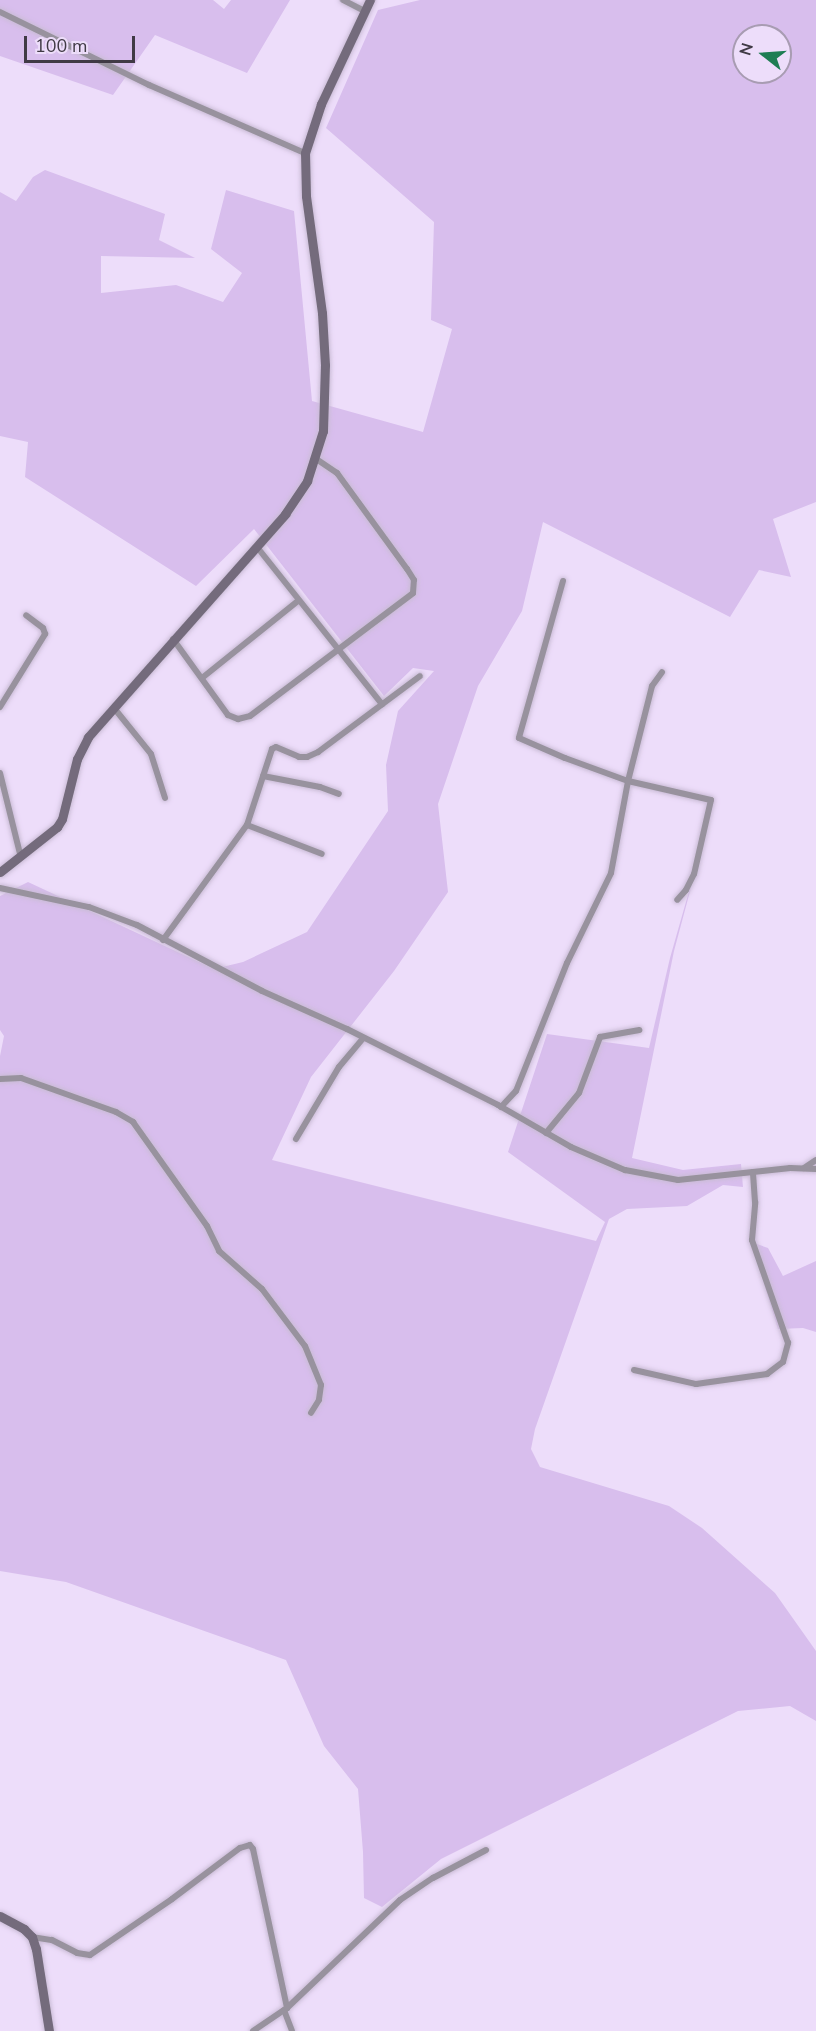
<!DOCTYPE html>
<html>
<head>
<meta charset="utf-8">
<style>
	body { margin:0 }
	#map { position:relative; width:816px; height:2031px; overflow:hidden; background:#edddfa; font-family:"Nunito Sans",sans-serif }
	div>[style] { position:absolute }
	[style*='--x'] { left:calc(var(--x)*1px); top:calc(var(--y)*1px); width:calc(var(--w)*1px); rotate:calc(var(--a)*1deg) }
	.green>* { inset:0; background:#d8beed }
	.roads { filter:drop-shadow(0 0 2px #cabcd6) drop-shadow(0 0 2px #cabcd6) }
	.street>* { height:6px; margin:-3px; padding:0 3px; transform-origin:3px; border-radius:3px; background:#98929e }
	.secondary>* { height:9px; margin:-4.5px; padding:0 4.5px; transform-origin:4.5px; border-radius:4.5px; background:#746b7c }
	span { translate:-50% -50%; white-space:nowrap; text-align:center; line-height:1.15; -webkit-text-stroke:6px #edddfa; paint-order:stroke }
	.north { position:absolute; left:732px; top:24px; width:60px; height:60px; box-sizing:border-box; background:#edddfa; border:2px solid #a89cb2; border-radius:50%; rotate:287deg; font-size:16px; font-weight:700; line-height:24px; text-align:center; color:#403a45 }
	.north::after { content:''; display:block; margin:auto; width:21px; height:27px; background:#1e7d53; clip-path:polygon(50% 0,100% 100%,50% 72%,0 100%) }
	.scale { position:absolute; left:24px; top:36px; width:111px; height:27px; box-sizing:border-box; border:3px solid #403a45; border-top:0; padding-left:8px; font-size:18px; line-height:21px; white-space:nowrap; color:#403a45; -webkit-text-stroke:4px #edddfa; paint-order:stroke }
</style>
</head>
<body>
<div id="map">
	<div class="green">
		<i style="clip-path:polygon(0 0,213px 0,224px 9px,231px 0,290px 0,247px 73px,155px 35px,113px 95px,0 56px)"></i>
		<i style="clip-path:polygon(evenodd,420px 0,816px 0,816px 502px,773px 519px,791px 577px,759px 570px,730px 617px,543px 522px,522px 611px,478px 686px,438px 804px,448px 892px,394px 971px,311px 1077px,272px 1160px,596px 1241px,605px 1222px,508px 1152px,547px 1034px,649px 1048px,670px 958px,707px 828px,674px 951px,632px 1158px,683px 1170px,741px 1164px,743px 1187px,723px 1185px,687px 1206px,627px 1209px,609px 1219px,535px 1429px,531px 1449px,540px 1467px,669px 1506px,702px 1528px,775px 1593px,816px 1651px,816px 1721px,790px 1706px,738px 1711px,441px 1859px,382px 1907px,364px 1898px,363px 1852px,358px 1789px,324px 1746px,286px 1660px,66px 1582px,0 1571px,0 1056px,4px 1036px,0 1030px,0 896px,28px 882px,214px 969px,243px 962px,307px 932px,388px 811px,386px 765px,398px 711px,434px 671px,413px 668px,384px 696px,254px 529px,196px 586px,25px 477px,28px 442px,0 436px,0 192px,16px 201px,33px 177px,45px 170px,165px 214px,159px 240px,195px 258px,101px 256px,101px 293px,176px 285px,223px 302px,242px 273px,211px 249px,226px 190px,294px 211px,312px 401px,423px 432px,452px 329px,431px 320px,434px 222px,326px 128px,378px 10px,420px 0,744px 36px,780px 36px,780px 72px,744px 72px,744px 36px)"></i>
		<i style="clip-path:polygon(751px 1242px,768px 1248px,783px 1276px,816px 1261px,816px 1332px,803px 1328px,778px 1329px)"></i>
	</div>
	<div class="roads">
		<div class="street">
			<i style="--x:343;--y:0;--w:25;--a:27"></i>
			<i style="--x:0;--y:12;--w:166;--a:26.1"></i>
			<i style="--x:149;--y:85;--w:170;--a:23.6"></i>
			<i style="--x:257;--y:547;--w:201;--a:51.5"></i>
			<i style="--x:563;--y:581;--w:163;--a:105.7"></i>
			<i style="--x:519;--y:738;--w:50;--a:23.5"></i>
			<i style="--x:565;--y:758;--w:67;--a:20.1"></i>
			<i style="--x:628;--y:781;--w:85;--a:12.9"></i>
			<i style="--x:711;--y:800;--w:76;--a:102.9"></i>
			<i style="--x:694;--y:874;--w:18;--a:117"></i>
			<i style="--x:686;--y:890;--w:13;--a:132"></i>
			<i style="--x:173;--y:639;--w:94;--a:54.1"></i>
			<i style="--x:228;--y:715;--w:11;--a:22"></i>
			<i style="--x:238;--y:719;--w:12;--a:-14"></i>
			<i style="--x:250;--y:716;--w:204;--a:-37"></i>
			<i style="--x:413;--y:593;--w:13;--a:-86"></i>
			<i style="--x:414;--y:580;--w:13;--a:-122"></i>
			<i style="--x:407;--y:569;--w:119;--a:-126.1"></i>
			<i style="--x:337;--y:473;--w:25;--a:-146"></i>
			<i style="--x:202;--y:678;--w:124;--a:-38.8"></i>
			<i style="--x:0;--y:707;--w:86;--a:-58.3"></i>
			<i style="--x:45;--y:634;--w:6;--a:-108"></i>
			<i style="--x:43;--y:628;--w:21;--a:-143"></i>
			<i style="--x:114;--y:708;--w:59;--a:51.2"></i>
			<i style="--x:151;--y:754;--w:46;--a:72.3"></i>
			<i style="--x:0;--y:773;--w:83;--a:76.1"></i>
			<i style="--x:263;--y:776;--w:58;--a:10.9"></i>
			<i style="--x:320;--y:787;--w:20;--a:20"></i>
			<i style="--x:247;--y:825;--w:80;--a:21.1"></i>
			<i style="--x:0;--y:888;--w:91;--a:12.1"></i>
			<i style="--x:89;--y:907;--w:51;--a:20.6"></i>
			<i style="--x:137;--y:925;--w:141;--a:27.8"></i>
			<i style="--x:262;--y:991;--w:93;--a:24.1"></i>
			<i style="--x:347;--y:1029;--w:169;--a:26.7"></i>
			<i style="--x:498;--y:1105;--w:84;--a:29.9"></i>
			<i style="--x:571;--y:1147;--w:59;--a:23.1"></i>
			<i style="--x:625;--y:1170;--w:54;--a:10.7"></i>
			<i style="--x:678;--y:1180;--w:113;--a:-6.1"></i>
			<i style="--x:790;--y:1168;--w:26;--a:2"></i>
			<i style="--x:163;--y:940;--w:142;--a:-53.9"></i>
			<i style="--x:247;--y:825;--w:80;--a:-71.8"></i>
			<i style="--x:272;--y:749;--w:4;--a:-27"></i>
			<i style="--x:276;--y:747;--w:25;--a:23"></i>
			<i style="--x:299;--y:757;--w:8;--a:0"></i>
			<i style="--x:307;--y:757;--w:12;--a:-24"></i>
			<i style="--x:318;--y:752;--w:127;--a:-36.7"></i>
			<i style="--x:0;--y:1079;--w:21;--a:-3"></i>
			<i style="--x:21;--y:1078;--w:101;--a:19.7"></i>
			<i style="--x:116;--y:1112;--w:20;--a:30"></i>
			<i style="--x:133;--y:1122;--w:128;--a:54.6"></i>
			<i style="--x:207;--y:1226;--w:28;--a:64"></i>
			<i style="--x:219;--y:1251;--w:57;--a:41.5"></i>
			<i style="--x:262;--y:1289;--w:71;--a:53"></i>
			<i style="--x:305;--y:1346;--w:42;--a:67.7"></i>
			<i style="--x:321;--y:1385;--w:15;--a:98"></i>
			<i style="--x:319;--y:1400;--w:15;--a:122"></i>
			<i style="--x:501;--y:1107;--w:22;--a:-47"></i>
			<i style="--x:516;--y:1091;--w:138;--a:-68.3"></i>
			<i style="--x:567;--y:963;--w:100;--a:-63.9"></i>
			<i style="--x:611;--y:873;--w:94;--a:-79.5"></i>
			<i style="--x:628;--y:781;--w:98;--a:-75.8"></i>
			<i style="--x:652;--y:686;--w:17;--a:-54"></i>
			<i style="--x:546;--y:1133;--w:52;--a:-50.5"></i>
			<i style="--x:579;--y:1093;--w:60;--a:-69.4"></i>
			<i style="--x:600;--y:1037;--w:40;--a:-10"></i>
			<i style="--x:296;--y:1139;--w:84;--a:-59.2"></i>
			<i style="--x:339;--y:1067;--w:38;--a:-50"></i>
			<i style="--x:804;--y:1168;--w:14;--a:-34"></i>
			<i style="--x:634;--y:1370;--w:64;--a:12.7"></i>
			<i style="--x:696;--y:1384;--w:72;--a:-8"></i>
			<i style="--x:767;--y:1374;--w:20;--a:-37"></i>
			<i style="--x:783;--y:1362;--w:20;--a:-75"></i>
			<i style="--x:788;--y:1343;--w:109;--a:-109.3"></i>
			<i style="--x:752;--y:1240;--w:38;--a:-85"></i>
			<i style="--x:755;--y:1202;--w:30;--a:-94"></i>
			<i style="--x:32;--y:1937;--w:20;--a:9"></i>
			<i style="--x:52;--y:1940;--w:28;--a:27"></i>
			<i style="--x:77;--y:1953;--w:13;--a:9"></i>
			<i style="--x:90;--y:1955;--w:99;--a:-34.3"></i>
			<i style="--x:172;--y:1899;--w:85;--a:-36.9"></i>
			<i style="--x:240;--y:1848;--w:10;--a:-17"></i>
			<i style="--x:250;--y:1845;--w:5;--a:53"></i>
			<i style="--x:253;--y:1849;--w:163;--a:77.9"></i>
			<i style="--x:284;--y:2010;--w:22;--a:69"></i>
			<i style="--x:253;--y:2031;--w:41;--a:-34.1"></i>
			<i style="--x:287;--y:2008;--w:156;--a:-43.7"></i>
			<i style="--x:400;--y:1900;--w:40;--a:-34"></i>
			<i style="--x:433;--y:1878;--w:60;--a:-27.8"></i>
		</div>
		<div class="secondary">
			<i style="--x:0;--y:872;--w:73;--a:-38.3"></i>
			<i style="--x:57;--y:827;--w:9;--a:-58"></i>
			<i style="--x:62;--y:819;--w:62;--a:-76"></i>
			<i style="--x:77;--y:759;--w:25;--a:-63"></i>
			<i style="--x:88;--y:737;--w:298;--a:-48.5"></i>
			<i style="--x:285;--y:514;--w:40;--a:-56"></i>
			<i style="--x:307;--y:481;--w:52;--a:-72.3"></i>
			<i style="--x:323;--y:431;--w:66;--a:-88.3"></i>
			<i style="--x:325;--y:365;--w:52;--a:-93.3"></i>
			<i style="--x:322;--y:313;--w:118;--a:-97.8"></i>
			<i style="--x:306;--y:196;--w:43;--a:-91.3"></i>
			<i style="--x:305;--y:153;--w:52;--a:-71.9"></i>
			<i style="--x:321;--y:104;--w:115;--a:-64.8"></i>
			<i style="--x:0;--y:1916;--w:27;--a:28"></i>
			<i style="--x:24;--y:1929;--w:11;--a:45"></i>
			<i style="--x:32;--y:1937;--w:13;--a:72"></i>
			<i style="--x:36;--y:1949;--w:83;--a:81"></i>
		</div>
	</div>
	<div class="north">N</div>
	<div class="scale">100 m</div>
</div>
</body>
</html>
